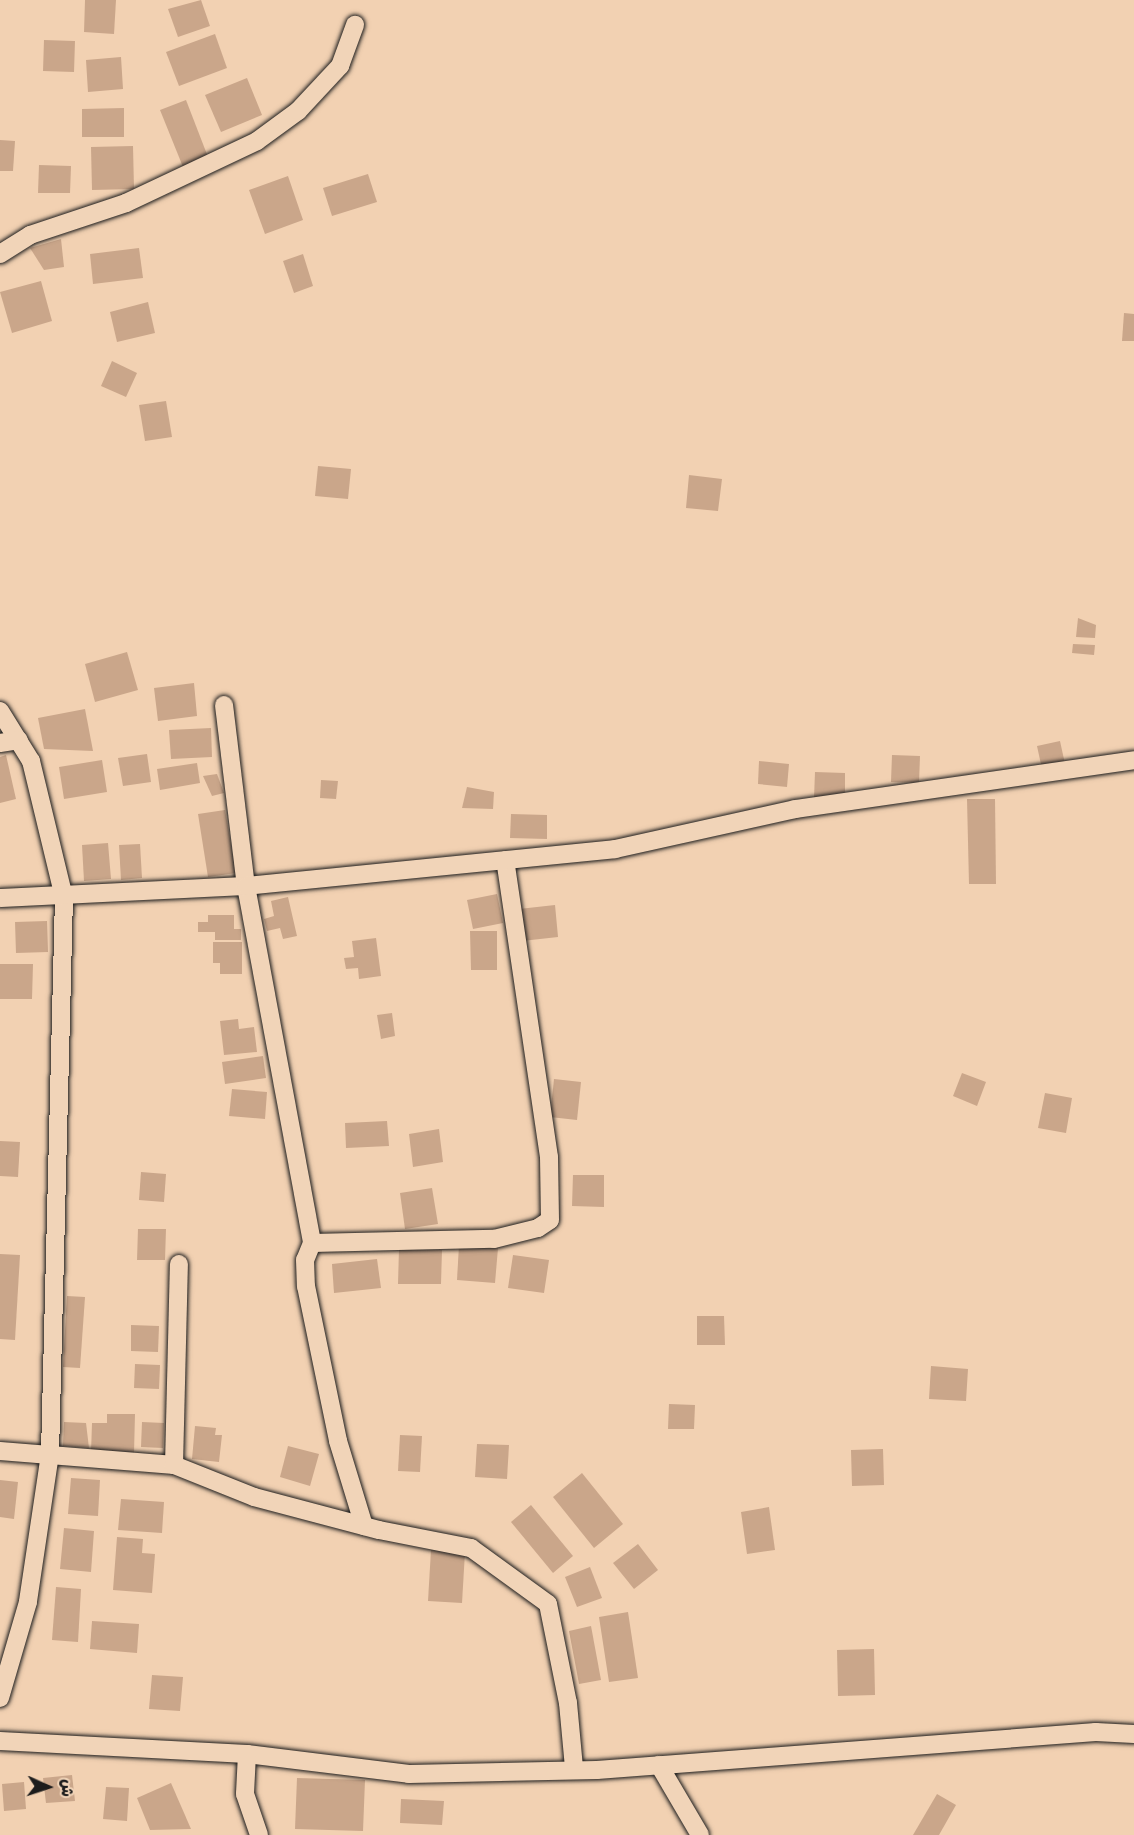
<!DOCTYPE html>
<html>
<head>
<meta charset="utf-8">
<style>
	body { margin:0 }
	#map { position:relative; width:1134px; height:1835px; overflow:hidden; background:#f2d1b2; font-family:"Indie Flower","Playpen Sans Arabic",sans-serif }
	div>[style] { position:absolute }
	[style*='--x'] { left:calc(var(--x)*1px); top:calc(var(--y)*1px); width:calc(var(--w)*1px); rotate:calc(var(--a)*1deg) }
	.building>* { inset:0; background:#caa68a }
	.roads { filter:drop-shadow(0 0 2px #1c1c1c) drop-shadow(0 0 2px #1c1c1c) }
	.minor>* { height:18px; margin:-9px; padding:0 9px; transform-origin:9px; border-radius:9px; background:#f1d4b8 }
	span { translate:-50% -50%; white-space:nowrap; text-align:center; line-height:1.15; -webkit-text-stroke:4.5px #f1d4b8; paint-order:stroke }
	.north { position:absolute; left:18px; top:1757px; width:60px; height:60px; -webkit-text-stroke:4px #f1d4b8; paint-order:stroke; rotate:93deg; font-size:16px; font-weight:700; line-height:24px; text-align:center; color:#1c1c1c }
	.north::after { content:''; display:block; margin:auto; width:21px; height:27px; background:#1c1c1c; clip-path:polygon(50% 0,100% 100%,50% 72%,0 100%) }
</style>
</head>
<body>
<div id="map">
	<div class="building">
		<i style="clip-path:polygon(85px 0,116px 0,114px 34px,84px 32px)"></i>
		<i style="clip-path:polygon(201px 0,210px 26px,178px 37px,168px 9px)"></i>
		<i style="clip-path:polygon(215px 34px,227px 68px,179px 86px,166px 52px)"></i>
		<i style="clip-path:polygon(44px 40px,75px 41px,74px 72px,43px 71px)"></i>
		<i style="clip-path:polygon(121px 57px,123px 89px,88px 92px,86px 60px)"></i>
		<i style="clip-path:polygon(247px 78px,262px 115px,221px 132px,205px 95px)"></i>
		<i style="clip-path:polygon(186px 100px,208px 157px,183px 167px,160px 110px)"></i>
		<i style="clip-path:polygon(124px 108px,124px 137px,82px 137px,82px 109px)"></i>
		<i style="clip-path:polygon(0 140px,15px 141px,13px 171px,0 171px)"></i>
		<i style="clip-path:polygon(133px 146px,134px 189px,92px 190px,91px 147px)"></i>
		<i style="clip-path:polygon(39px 165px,71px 166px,70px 193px,38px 193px)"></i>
		<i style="clip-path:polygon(368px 174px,377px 202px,332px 216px,323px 188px)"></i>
		<i style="clip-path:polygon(288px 176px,303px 220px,265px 234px,249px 190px)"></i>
		<i style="clip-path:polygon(61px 239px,64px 267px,44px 270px,30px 248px)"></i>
		<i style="clip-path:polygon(139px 248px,143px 278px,93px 284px,90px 254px)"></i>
		<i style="clip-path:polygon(303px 254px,313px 286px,294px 293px,283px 261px)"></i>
		<i style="clip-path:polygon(41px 281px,52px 321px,12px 333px,0 292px)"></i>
		<i style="clip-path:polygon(148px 302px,155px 333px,117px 342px,110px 312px)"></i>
		<i style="clip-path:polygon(1124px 313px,1134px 314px,1134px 341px,1122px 341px)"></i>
		<i style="clip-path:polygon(112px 361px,137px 373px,126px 397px,101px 386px)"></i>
		<i style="clip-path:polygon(166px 401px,172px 437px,145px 441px,139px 405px)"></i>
		<i style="clip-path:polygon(318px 466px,351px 469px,348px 499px,315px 496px)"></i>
		<i style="clip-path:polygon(689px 475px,722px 479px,718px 511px,686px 508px)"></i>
		<i style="clip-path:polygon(1078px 618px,1096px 625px,1095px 638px,1076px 637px)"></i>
		<i style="clip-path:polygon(1073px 644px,1095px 645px,1094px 655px,1072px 653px)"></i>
		<i style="clip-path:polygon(127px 652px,138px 690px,95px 702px,85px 664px)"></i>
		<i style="clip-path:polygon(194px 683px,197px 716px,158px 721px,154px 688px)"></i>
		<i style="clip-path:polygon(85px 709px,93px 751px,44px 749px,38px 718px)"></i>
		<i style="clip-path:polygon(211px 728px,212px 757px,171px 759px,169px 730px)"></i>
		<i style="clip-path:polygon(1060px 741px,1065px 764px,1042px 769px,1037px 746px)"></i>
		<i style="clip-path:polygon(147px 754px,151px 782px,123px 786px,118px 758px)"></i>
		<i style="clip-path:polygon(6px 755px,16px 799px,0 803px,0 757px)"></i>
		<i style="clip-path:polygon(892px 755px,920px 756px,919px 783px,891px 782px)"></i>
		<i style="clip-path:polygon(102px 760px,107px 792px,64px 799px,59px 767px)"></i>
		<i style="clip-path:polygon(759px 761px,789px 764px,787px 787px,758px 784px)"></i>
		<i style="clip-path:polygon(197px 763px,200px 783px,160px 790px,157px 769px)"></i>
		<i style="clip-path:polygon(815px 772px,845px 773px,845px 798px,814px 798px)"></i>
		<i style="clip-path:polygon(217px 774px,224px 793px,212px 796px,203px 776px)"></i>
		<i style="clip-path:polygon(321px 780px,338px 781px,336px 799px,320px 798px)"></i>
		<i style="clip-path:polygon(467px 787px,494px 792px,493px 809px,462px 808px)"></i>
		<i style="clip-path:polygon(967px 799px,995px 799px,996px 884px,969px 884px)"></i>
		<i style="clip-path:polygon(225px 810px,236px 873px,208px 877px,198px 814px)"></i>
		<i style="clip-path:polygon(511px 814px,547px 815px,547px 839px,510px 838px)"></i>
		<i style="clip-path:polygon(108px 843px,111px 879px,84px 881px,82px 845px)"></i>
		<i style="clip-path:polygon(140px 844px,142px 878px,121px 880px,119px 845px)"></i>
		<i style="clip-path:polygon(497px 894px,503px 923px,473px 929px,467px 900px)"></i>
		<i style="clip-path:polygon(288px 897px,297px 936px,283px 939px,280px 928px,267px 931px,264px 919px,274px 916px,271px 901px)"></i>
		<i style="clip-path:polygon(555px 905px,558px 937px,522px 941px,519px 909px)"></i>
		<i style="clip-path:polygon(208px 915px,234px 915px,234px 929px,241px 929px,241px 940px,215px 940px,215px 932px,198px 932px,198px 922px,208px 922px)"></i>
		<i style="clip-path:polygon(47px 921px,48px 952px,16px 953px,15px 922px)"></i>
		<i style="clip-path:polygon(470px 931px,497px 931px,497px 970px,471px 970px)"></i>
		<i style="clip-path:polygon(376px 938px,381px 976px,359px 979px,358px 968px,346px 969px,344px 958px,354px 957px,352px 941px)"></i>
		<i style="clip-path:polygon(213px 942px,242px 942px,242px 974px,220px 974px,220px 963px,213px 963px)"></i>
		<i style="clip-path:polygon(0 964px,33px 964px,32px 999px,0 999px)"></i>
		<i style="clip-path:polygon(392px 1013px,395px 1036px,381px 1039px,377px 1015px)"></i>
		<i style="clip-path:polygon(238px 1019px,239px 1029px,254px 1027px,257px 1052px,224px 1055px,220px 1021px)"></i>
		<i style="clip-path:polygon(263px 1056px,266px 1078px,225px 1084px,222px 1062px)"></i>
		<i style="clip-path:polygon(962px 1073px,986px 1082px,977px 1106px,953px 1096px)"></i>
		<i style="clip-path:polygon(554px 1079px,581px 1082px,577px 1120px,550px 1117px)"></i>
		<i style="clip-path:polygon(232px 1089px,267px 1092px,265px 1119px,229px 1116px)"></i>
		<i style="clip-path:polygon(1045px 1093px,1072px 1098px,1066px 1133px,1038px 1128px)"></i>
		<i style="clip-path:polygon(387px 1121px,389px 1146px,346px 1148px,345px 1123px)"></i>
		<i style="clip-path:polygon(439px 1129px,443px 1162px,413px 1167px,409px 1134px)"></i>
		<i style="clip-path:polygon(0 1141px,20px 1142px,18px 1177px,0 1176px)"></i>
		<i style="clip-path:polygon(141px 1172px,166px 1174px,164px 1202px,139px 1200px)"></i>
		<i style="clip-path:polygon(573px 1175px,604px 1175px,604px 1207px,572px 1206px)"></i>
		<i style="clip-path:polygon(432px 1188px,438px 1224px,405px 1229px,400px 1193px)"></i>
		<i style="clip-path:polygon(138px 1229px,166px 1229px,165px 1260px,137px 1260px)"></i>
		<i style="clip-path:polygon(459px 1245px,498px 1248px,495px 1283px,457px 1280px)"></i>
		<i style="clip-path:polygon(399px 1249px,442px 1250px,441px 1284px,398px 1284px)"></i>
		<i style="clip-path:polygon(0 1254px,20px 1255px,15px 1340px,0 1339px)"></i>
		<i style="clip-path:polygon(513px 1255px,549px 1260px,544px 1293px,508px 1288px)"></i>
		<i style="clip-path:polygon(377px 1259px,381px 1288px,334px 1293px,332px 1264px)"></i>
		<i style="clip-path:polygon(67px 1296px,85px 1297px,80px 1368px,63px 1367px)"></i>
		<i style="clip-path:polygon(697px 1316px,724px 1316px,725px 1345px,697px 1345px)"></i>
		<i style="clip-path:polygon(131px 1325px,159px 1326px,158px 1352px,131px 1351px)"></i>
		<i style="clip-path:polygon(135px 1364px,160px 1365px,159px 1389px,134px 1388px)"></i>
		<i style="clip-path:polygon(931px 1366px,968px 1369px,966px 1401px,929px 1399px)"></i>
		<i style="clip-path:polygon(669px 1404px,695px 1405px,694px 1429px,668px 1429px)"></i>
		<i style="clip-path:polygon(107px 1414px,135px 1414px,134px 1453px,91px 1453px,92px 1423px,107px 1423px)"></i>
		<i style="clip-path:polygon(64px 1422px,86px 1423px,89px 1448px,63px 1446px)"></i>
		<i style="clip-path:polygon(142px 1422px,164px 1423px,163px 1448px,141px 1447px)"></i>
		<i style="clip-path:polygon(195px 1426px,216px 1428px,215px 1435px,222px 1435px,219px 1462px,192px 1459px)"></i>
		<i style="clip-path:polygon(400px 1435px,422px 1436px,420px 1472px,398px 1471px)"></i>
		<i style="clip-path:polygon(477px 1444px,509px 1445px,507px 1479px,475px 1477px)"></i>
		<i style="clip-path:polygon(288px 1446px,319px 1454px,310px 1486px,280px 1477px)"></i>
		<i style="clip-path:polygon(883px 1449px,884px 1485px,852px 1486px,851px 1450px)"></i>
		<i style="clip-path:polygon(582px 1473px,623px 1524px,594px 1548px,553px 1497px)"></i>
		<i style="clip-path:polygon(71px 1478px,100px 1480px,98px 1516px,68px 1514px)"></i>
		<i style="clip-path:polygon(0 1480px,18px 1482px,14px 1519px,0 1517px)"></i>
		<i style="clip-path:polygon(121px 1499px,164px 1502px,162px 1533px,118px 1530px)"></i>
		<i style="clip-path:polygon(531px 1505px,573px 1556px,553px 1573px,511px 1522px)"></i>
		<i style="clip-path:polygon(769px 1507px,775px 1550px,747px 1554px,741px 1512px)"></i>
		<i style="clip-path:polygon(64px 1528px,94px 1531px,91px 1572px,60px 1569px)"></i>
		<i style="clip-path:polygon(117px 1537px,143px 1539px,142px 1553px,155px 1554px,152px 1593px,113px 1590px)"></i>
		<i style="clip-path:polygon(638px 1544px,658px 1570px,634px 1589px,613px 1563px)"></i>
		<i style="clip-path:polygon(431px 1550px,465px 1552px,462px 1603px,428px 1601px)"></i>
		<i style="clip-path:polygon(590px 1567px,602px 1598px,577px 1607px,565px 1577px)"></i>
		<i style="clip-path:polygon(56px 1587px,81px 1589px,78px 1642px,52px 1640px)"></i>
		<i style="clip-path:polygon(628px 1612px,638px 1678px,609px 1682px,599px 1617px)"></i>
		<i style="clip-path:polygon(92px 1621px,139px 1624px,137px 1653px,90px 1649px)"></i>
		<i style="clip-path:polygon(591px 1626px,601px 1680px,579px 1684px,569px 1631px)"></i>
		<i style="clip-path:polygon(874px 1649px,875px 1695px,838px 1696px,837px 1650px)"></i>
		<i style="clip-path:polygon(152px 1675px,183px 1677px,180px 1711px,149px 1709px)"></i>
		<i style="clip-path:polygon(72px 1775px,75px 1801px,46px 1803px,43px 1778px)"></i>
		<i style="clip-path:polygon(297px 1778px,365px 1780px,363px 1831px,295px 1829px)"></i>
		<i style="clip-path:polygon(24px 1782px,26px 1809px,4px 1811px,2px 1784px)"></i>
		<i style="clip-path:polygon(171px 1783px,191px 1829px,150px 1830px,137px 1798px)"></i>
		<i style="clip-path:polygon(106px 1787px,129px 1788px,127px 1821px,103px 1819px)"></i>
		<i style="clip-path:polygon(937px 1794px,956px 1805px,939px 1835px,913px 1835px)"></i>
		<i style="clip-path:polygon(401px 1799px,444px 1801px,442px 1825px,400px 1823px)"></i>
	</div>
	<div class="roads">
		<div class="minor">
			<i style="--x:0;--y:254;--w:36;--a:-32"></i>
			<i style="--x:30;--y:235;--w:101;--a:-18.4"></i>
			<i style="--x:126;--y:203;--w:145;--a:-25.3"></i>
			<i style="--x:257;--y:141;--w:51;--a:-36.2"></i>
			<i style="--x:298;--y:111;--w:62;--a:-47"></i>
			<i style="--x:340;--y:66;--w:44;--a:-69.9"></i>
			<i style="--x:224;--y:705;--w:182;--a:83.1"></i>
			<i style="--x:246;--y:886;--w:363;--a:79.5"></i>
			<i style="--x:312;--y:1243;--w:182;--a:-1.3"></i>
			<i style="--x:494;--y:1239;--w:45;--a:-14"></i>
			<i style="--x:538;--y:1228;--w:14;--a:-34"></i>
			<i style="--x:550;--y:1220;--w:63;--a:-90.9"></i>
			<i style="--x:549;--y:1157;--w:300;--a:-98.4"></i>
			<i style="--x:0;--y:711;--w:59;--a:58.2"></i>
			<i style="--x:31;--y:761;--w:140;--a:76.4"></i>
			<i style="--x:64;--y:897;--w:557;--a:91.44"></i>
			<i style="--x:50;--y:1454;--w:150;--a:98.5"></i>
			<i style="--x:28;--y:1602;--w:100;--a:106.3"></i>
			<i style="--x:0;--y:743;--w:19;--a:-9"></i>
			<i style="--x:0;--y:898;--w:246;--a:-2.8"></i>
			<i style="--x:246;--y:886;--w:371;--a:-5.7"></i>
			<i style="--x:615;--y:849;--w:184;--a:-12.5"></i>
			<i style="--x:795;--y:809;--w:343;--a:-8.2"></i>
			<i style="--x:312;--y:1243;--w:18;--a:112"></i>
			<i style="--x:305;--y:1260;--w:26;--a:88"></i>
			<i style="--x:306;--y:1286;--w:158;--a:78.3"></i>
			<i style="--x:338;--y:1441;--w:89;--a:73"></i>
			<i style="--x:0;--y:1451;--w:175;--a:4.6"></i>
			<i style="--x:174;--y:1465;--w:86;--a:21.8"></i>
			<i style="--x:254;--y:1497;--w:129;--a:14.8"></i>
			<i style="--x:379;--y:1530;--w:94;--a:11.1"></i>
			<i style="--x:471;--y:1548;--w:95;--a:36"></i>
			<i style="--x:548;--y:1604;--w:101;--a:78.6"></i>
			<i style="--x:568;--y:1703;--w:65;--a:84.7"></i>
			<i style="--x:174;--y:1465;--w:201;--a:-88.6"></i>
			<i style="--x:0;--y:1741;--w:247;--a:3"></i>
			<i style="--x:247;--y:1754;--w:163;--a:7"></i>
			<i style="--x:409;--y:1774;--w:188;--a:-1.2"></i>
			<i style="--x:597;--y:1770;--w:500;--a:-4.35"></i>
			<i style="--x:1096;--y:1732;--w:38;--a:3"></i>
			<i style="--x:247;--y:1754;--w:40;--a:92.9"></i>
			<i style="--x:245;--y:1794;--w:43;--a:71.1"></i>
			<i style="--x:659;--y:1765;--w:81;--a:59.6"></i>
		</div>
	</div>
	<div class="north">ش</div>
</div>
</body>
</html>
